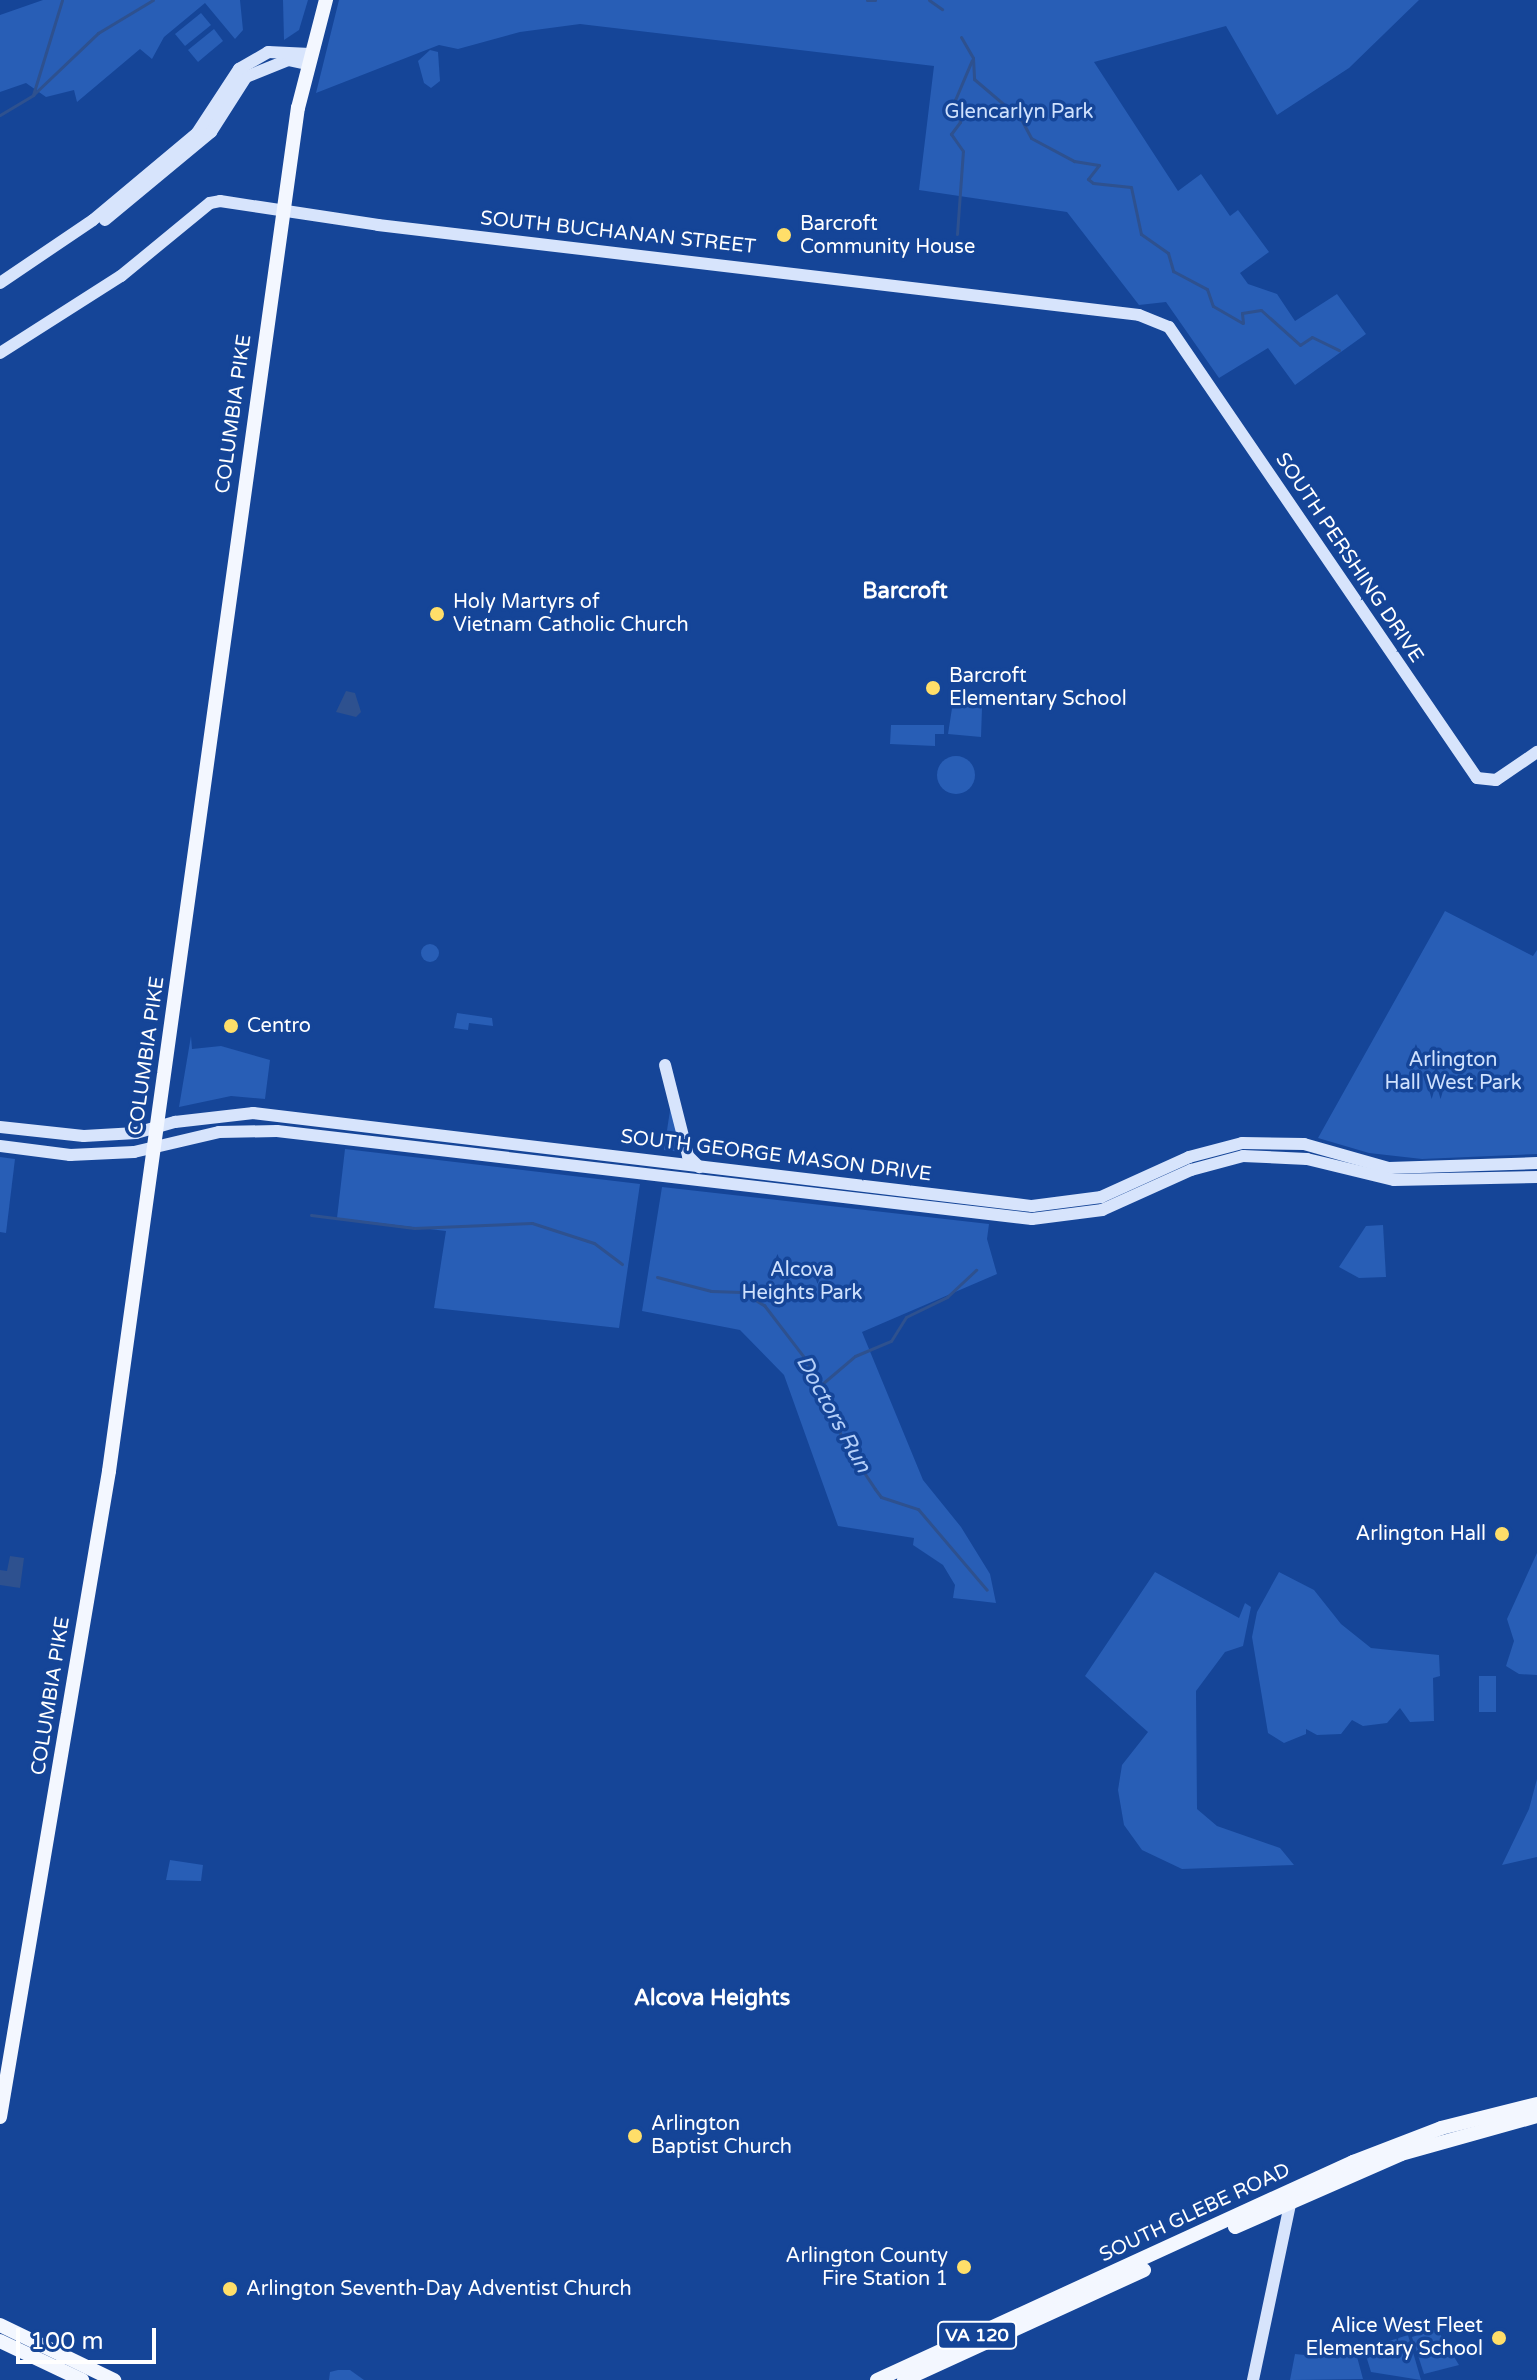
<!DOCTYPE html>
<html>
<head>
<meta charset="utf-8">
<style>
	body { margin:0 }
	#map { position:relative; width:1537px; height:2380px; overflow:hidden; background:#154598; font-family:"Varela Round",sans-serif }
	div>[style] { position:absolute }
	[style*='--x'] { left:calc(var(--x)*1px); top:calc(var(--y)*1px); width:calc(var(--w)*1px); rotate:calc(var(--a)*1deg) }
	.green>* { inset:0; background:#285eb6 }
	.round { border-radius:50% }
	.water>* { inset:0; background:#2e518f }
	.stream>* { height:3px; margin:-1.5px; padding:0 1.5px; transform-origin:1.5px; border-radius:1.5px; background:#2e518f }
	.secondary>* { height:12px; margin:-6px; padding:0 6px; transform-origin:6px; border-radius:6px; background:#d7e4fc }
	.primary>* { height:14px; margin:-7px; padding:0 7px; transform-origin:7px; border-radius:7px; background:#f3f7ff }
	.dots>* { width:22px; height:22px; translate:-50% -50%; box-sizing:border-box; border:4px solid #154598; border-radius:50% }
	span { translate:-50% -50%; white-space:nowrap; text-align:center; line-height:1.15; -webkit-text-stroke:7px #154598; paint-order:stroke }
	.shield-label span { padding:2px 6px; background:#154598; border:2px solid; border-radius:6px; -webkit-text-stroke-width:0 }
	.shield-label { font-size:18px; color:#fff; font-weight:700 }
	.park-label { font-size:20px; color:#cfe1fd }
	.poi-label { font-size:20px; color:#fff }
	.left { translate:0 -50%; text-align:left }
	.right { translate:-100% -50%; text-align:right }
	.street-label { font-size:20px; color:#fff }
	.neighbourhood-label { font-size:22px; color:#fff; font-weight:700 }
	.water-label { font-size:22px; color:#b4cff9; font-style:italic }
	.scale { position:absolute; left:16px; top:2328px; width:140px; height:36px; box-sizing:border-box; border:4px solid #fff; border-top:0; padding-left:10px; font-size:24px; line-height:28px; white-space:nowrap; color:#fff; -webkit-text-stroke:6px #154598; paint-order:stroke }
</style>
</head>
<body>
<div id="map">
	<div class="green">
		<i style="clip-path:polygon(43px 0,240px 0,243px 30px,235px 39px,205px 3px,164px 37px,152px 59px,140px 49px,77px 102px,74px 90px,46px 97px,26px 83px,0 92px,0 15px)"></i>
		<i style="clip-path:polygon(283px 0,308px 0,299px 30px,284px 40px)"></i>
		<i style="clip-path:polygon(339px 0,1419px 0,1349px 68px,1277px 115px,1226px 26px,1094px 62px,1178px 191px,1201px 174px,1230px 216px,1238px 210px,1269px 252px,1240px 273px,1248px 284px,1277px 294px,1295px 321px,1337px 294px,1366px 334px,1295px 385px,1268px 348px,1219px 378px,1166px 302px,1139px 305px,1067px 212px,919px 190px,934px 66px,580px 24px,520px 32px,458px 49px,439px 45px,316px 93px)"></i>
		<i style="clip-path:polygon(201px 13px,211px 25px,185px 46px,175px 34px)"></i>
		<i style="clip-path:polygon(214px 29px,223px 41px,198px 62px,188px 50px)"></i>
		<i style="clip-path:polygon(430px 50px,438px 52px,440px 81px,431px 88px,424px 83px,418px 61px)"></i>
		<i style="clip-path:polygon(955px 689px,973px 694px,968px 706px,982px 708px,981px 737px,948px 734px)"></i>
		<i style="clip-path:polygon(891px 725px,944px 725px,944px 734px,935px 734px,935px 746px,890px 744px)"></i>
		<i class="round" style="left:937px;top:756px;width:38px;height:38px"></i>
		<i style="clip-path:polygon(1445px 911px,1533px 956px,1537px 950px,1537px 1154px,1422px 1159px,1369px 1153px,1318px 1138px)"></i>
		<i class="round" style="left:421px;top:944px;width:18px;height:18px"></i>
		<i style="clip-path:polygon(457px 1013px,492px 1018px,493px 1026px,469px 1023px,468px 1030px,454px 1028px)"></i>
		<i style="clip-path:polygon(191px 1036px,192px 1049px,221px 1046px,270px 1060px,265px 1099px,231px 1096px,179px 1107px)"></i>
		<i style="clip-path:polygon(671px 1104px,682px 1152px,664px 1150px)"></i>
		<i style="clip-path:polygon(345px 1149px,640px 1184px,619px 1328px,434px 1308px,446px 1231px,337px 1218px)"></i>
		<i style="clip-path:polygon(0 1157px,15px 1159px,6px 1233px,0 1232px)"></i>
		<i style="clip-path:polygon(662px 1187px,989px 1224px,987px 1239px,997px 1274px,862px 1332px,923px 1480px,961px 1527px,990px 1574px,996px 1603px,953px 1598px,955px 1585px,943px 1565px,913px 1545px,914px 1538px,838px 1526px,784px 1375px,740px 1330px,642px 1311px)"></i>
		<i style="clip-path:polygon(1383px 1225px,1386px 1277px,1359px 1278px,1339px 1267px,1366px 1226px)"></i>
		<i style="clip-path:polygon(1537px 1553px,1537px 1675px,1519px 1674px,1506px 1666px,1514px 1641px,1507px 1619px)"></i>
		<i style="clip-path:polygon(1155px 1572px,1239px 1618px,1245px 1603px,1251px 1607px,1243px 1646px,1225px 1652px,1196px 1691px,1197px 1809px,1217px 1826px,1280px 1848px,1294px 1865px,1182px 1869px,1142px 1850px,1124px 1825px,1118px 1790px,1122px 1765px,1148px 1732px,1085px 1676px)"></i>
		<i style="clip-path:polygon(1279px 1572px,1314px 1590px,1341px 1624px,1371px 1648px,1439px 1655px,1440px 1676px,1433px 1678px,1434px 1721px,1410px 1722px,1400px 1708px,1387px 1723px,1363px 1726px,1352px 1720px,1341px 1734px,1317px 1735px,1306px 1729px,1306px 1734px,1284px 1743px,1268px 1733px,1252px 1637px,1257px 1612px)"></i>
		<i style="clip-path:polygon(1479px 1676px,1496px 1676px,1496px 1712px,1479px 1712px)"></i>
		<i style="clip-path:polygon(1537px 1779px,1537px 1857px,1502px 1865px,1529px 1809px)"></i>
		<i style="clip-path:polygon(170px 1860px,203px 1865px,201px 1881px,166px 1880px)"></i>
		<i style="clip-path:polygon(1437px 2329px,1459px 2365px,1424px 2374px,1412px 2337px)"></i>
		<i style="clip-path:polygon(1408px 2335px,1421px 2380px,1371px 2372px,1364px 2349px)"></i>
		<i style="clip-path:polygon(1356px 2353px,1363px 2379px,1290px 2380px,1295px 2354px,1333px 2358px)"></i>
		<i style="clip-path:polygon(338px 2370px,350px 2370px,364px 2380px,329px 2380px,330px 2372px)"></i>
	</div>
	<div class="water">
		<i style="clip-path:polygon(346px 691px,355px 693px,361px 712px,356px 717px,336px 712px)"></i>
		<i style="clip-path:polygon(10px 1556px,24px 1558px,20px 1588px,0 1585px,0 1570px,7px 1571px)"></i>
	</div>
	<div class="stream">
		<i style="--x:867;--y:0;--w:8;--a:0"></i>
		<i style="--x:929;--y:0;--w:16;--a:35"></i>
		<i style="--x:961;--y:37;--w:24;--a:60"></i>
		<i style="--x:973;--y:58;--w:21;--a:87"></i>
		<i style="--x:974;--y:79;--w:62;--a:40.4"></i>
		<i style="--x:1021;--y:119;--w:21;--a:62"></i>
		<i style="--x:1031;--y:138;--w:49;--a:28.1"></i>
		<i style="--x:1074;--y:161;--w:25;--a:9"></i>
		<i style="--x:1099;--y:165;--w:18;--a:128"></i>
		<i style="--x:1088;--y:179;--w:6;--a:39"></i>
		<i style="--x:1093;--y:183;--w:38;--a:6"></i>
		<i style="--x:1131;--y:187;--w:48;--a:78"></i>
		<i style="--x:1141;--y:234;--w:33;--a:35"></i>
		<i style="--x:1168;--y:253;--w:19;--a:74"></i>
		<i style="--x:1173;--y:271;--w:38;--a:28"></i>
		<i style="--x:1207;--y:289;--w:18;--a:71"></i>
		<i style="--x:1213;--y:306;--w:34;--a:30"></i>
		<i style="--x:1243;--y:323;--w:10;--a:-96"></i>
		<i style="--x:1242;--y:313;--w:19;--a:-9"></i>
		<i style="--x:1261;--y:310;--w:52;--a:41.9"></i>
		<i style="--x:1300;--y:345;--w:14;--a:-34"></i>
		<i style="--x:1312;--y:337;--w:30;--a:26"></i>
		<i style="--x:33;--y:95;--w:99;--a:-73"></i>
		<i style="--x:0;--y:115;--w:39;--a:-31"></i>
		<i style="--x:33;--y:95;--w:90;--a:-43.6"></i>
		<i style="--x:98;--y:33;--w:64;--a:-31"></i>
		<i style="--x:957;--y:234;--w:83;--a:-85.9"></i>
		<i style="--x:963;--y:151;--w:21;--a:-125"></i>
		<i style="--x:951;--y:134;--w:15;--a:-53"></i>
		<i style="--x:960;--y:122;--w:23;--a:-103"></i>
		<i style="--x:955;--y:100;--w:43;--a:-67"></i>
		<i style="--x:311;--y:1215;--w:104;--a:7.2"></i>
		<i style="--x:414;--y:1228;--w:118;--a:-2.4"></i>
		<i style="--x:532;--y:1223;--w:65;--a:17.9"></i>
		<i style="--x:594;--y:1243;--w:35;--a:37"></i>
		<i style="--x:657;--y:1277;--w:56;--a:14.5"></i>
		<i style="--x:711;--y:1291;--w:31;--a:2"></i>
		<i style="--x:742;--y:1292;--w:26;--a:31"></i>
		<i style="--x:764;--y:1305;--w:71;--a:52.5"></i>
		<i style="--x:807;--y:1361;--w:91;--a:65.4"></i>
		<i style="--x:845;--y:1444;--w:54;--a:56.3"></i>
		<i style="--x:875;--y:1489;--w:10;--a:53"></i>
		<i style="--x:881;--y:1497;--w:39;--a:18"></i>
		<i style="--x:918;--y:1509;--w:106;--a:49.6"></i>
		<i style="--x:822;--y:1384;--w:43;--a:-40.3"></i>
		<i style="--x:855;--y:1356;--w:39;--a:-23"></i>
		<i style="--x:891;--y:1341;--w:28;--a:-58"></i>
		<i style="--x:906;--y:1317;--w:46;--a:-26"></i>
		<i style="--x:947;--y:1297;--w:40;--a:-43"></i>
	</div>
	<div class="secondary">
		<i style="--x:105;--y:220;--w:138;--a:-39.7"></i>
		<i style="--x:211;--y:132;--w:65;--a:-57.5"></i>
		<i style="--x:246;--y:77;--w:45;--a:-22"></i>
		<i style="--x:288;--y:60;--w:19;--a:12"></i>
		<i style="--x:0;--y:283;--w:112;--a:-34.1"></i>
		<i style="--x:93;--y:220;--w:136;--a:-39.9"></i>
		<i style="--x:197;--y:133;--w:77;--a:-56.7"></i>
		<i style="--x:239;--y:69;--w:34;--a:-30"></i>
		<i style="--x:268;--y:52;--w:42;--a:2.7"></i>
		<i style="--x:0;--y:353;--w:143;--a:-32.5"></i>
		<i style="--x:121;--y:276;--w:115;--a:-39.4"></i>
		<i style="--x:210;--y:203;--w:10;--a:-11"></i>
		<i style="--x:220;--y:201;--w:160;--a:8.6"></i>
		<i style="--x:378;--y:225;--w:766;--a:6.74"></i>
		<i style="--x:1139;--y:315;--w:32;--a:22"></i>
		<i style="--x:1169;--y:327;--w:546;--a:55.67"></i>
		<i style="--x:1477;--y:778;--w:19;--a:6"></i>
		<i style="--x:1496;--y:780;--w:50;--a:-34.3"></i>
		<i style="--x:665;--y:1065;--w:94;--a:75.8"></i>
		<i style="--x:688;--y:1156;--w:16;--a:45"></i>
		<i style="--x:0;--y:1127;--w:84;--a:6.1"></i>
		<i style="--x:84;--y:1136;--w:52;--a:-3.3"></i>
		<i style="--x:136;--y:1133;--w:41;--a:-15.8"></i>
		<i style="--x:175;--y:1122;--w:79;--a:-6.6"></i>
		<i style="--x:253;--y:1113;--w:785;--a:6.81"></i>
		<i style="--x:1032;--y:1206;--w:70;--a:-7.4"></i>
		<i style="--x:1101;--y:1197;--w:97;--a:-24.4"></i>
		<i style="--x:1189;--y:1157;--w:55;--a:-14.8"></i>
		<i style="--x:1242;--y:1143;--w:62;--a:0.9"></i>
		<i style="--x:1304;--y:1144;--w:88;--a:15.8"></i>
		<i style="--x:1389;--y:1168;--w:148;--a:-1.9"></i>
		<i style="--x:0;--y:1146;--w:71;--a:7.3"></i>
		<i style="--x:70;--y:1155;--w:64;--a:-2.7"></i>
		<i style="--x:134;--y:1152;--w:87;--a:-13.2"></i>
		<i style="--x:219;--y:1132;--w:58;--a:-1"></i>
		<i style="--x:277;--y:1131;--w:760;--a:6.65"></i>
		<i style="--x:1032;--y:1219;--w:71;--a:-7.3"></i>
		<i style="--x:1102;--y:1210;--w:98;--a:-24.2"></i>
		<i style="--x:1191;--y:1170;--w:54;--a:-15.1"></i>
		<i style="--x:1243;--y:1156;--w:64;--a:2.7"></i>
		<i style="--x:1307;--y:1159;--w:89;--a:13.6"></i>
		<i style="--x:1394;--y:1180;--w:143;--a:-1.2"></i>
		<i style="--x:1253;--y:2380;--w:189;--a:-78.1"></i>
	</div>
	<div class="primary">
		<i style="--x:0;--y:2117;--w:655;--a:-80.42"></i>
		<i style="--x:109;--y:1471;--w:1376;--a:-82.11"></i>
		<i style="--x:298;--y:108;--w:112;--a:-75.5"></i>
		<i style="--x:1235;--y:2227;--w:181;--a:-23.7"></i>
		<i style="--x:1401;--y:2154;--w:141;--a:-15.6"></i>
		<i style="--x:0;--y:2325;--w:127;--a:25.8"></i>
		<i style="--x:0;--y:2341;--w:91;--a:25.4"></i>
		<i style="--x:877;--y:2380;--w:524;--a:-24.61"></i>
		<i style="--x:1353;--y:2162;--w:94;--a:-21.1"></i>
		<i style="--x:1441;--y:2128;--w:99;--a:-14"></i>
		<i style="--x:904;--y:2380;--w:264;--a:-24.6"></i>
	</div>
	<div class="dots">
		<i style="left:784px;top:235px;background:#ffde69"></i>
		<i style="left:437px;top:614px;background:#ffde69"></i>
		<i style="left:933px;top:688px;background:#ffde69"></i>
		<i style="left:231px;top:1026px;background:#ffde69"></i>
		<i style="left:1502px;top:1534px;background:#ffde69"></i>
		<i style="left:635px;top:2136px;background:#ffde69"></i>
		<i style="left:964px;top:2267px;background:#ffde69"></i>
		<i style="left:230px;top:2289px;background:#ffde69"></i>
		<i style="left:1499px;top:2338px;background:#ffde69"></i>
	</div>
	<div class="shield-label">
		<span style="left:977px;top:2335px">VA 120</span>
	</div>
	<div class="park-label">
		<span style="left:1019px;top:112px">Glencarlyn Park</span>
		<span style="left:1453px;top:1072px">Arlington<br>Hall West Park</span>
		<span style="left:802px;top:1282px">Alcova<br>Heights Park</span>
	</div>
	<div class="poi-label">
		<span class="left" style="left:800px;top:236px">Barcroft<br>Community House</span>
		<span class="left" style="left:453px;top:614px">Holy Martyrs of<br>Vietnam Catholic Church</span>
		<span class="left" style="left:949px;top:688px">Barcroft<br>Elementary School</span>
		<span class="left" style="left:247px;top:1026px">Centro</span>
		<span class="right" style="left:1486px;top:1534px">Arlington Hall</span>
		<span class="left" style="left:651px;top:2136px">Arlington<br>Baptist Church</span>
		<span class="right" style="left:948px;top:2268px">Arlington County<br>Fire Station 1</span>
		<span class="left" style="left:246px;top:2289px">Arlington Seventh-Day Adventist Church</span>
		<span class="right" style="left:1483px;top:2338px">Alice West Fleet<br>Elementary School</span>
	</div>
	<div class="street-label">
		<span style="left:618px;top:233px;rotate:6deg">SOUTH BUCHANAN STREET</span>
		<span style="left:234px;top:414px;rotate:-82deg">COLUMBIA PIKE</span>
		<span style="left:1349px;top:558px;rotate:56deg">SOUTH PERSHING DRIVE</span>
		<span style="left:147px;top:1056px;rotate:-82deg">COLUMBIA PIKE</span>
		<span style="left:776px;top:1156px;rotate:7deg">SOUTH GEORGE MASON DRIVE</span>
		<span style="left:51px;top:1696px;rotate:-81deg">COLUMBIA PIKE</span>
		<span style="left:1195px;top:2213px;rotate:-25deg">SOUTH GLEBE ROAD</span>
	</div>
	<div class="neighbourhood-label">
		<span style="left:905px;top:592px">Barcroft</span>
		<span style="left:712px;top:1999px">Alcova Heights</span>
	</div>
	<div class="water-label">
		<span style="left:833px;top:1414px;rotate:61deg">Doctors Run</span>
	</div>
	<div class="scale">100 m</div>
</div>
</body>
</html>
